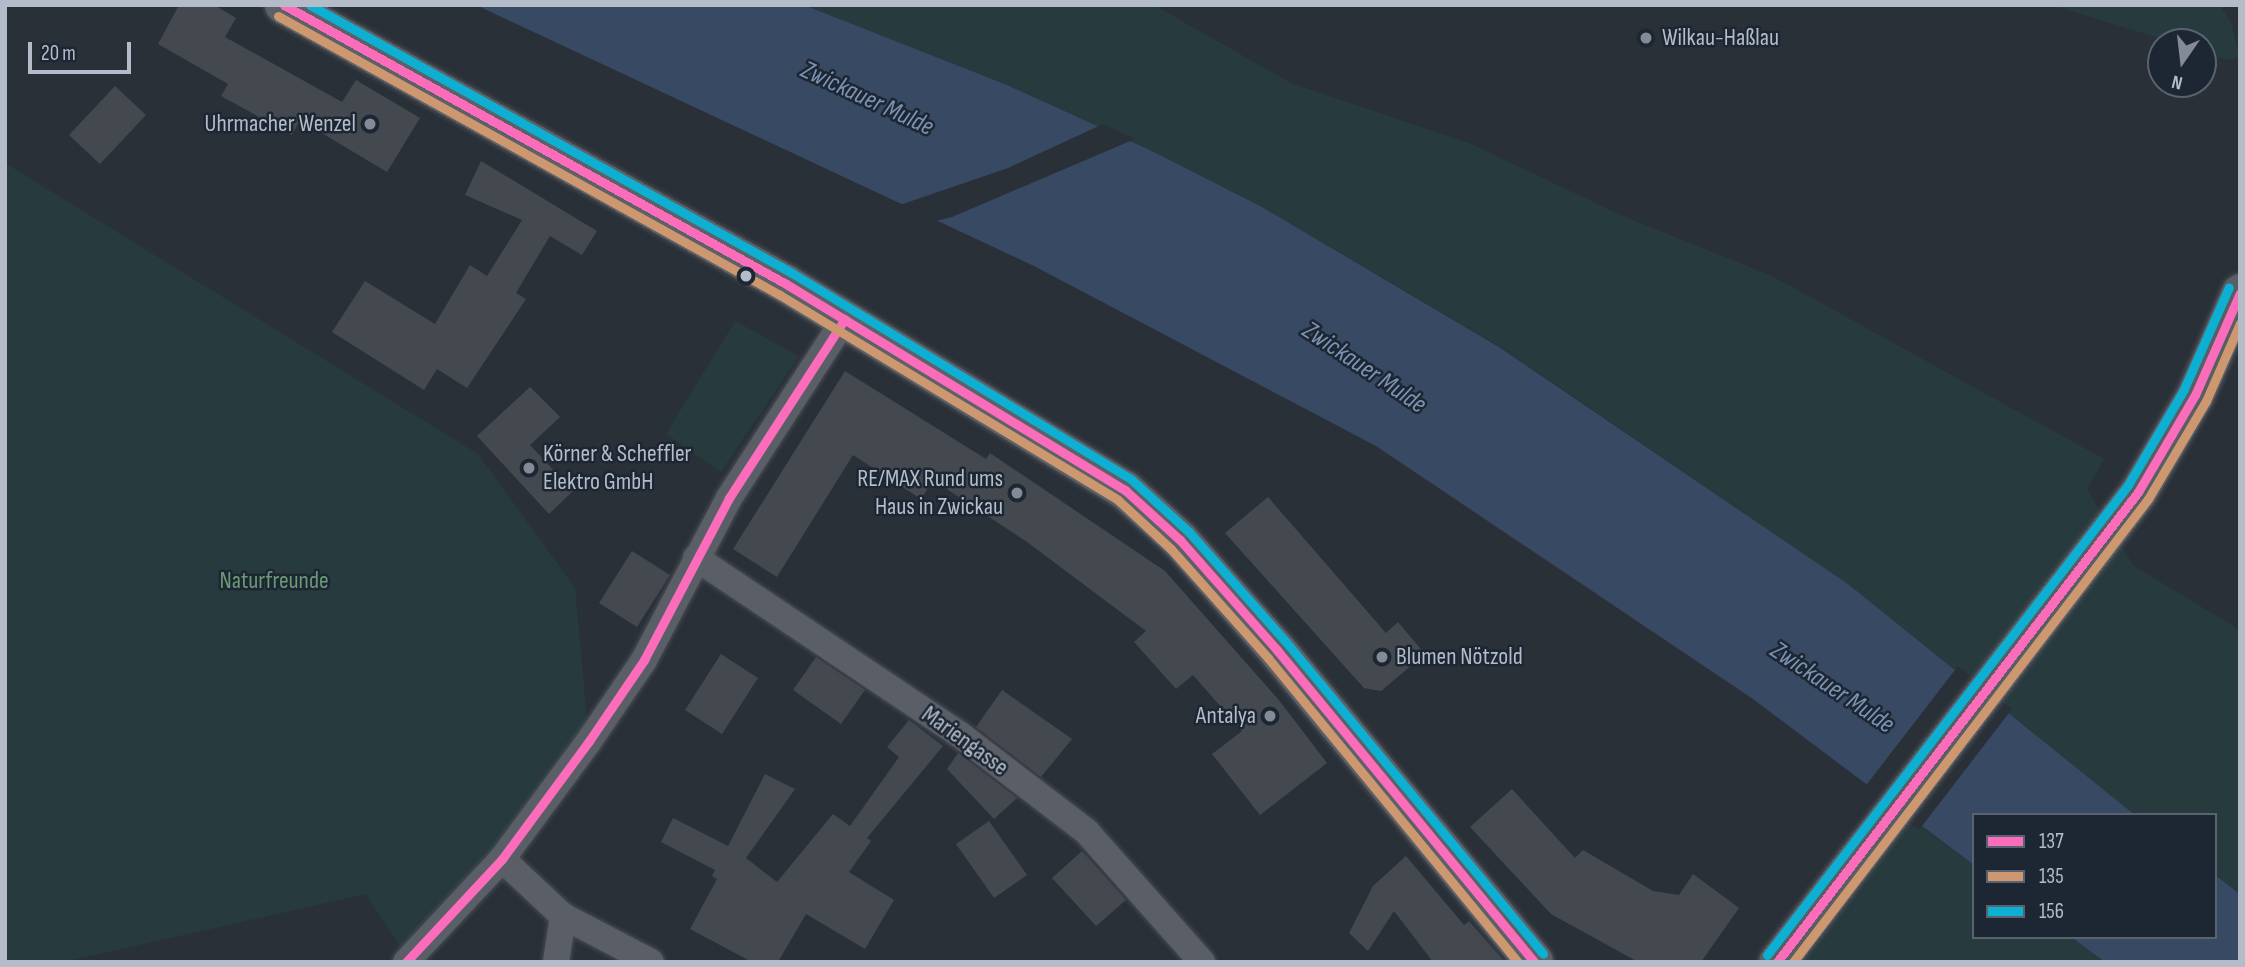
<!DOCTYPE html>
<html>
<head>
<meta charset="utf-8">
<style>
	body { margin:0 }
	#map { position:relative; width:2245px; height:967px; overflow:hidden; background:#2a3038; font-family:"Sofia Sans Condensed",sans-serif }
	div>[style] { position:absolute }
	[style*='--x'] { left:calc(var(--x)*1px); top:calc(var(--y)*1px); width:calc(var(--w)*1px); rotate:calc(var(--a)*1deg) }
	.green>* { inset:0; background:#273a3e }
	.water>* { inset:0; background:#384963 }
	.pier>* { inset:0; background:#2a3038 }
	.building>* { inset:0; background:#444950 }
	.roads { filter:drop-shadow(0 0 2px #484c53) drop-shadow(0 0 2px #484c53) }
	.street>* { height:26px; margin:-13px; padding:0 13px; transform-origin:13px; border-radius:13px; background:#5a5e66 }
	.secondary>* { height:37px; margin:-18.5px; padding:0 18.5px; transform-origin:18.5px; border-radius:18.5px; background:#595d64 }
	.primary>* { height:38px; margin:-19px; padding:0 19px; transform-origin:19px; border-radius:19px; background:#5c6168 }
	.bus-1>* { height:9px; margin:-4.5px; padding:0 4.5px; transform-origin:4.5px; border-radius:4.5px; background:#fb6dba }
	.bus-2>* { height:9px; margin:-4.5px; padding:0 4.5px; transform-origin:4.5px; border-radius:4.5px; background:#cd976f }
	.bus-3>* { height:9px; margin:-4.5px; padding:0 4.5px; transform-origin:4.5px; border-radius:4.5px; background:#0dafd3 }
	.dots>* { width:19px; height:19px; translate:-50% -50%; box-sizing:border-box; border:4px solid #1d2633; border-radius:50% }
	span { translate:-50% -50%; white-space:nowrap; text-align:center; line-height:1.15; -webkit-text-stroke:5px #1d2633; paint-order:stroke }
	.poi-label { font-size:24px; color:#b4bcc9 }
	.left { translate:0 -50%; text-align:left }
	.right { translate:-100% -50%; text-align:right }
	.park-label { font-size:24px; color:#6b9a76 }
	.street-label { font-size:24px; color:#b4bcc9 }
	.water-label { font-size:26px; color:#7c92b1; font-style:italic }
	.frame { position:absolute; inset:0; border:7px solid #b4bcc9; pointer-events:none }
	.legend { position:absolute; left:1972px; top:813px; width:245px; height:126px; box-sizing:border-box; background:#1d2633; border:2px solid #59626f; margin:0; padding:9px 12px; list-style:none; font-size:21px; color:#b4bcc9 }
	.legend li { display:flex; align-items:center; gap:14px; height:35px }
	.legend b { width:35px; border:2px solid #59626f }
	.north { position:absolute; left:2147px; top:28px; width:70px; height:70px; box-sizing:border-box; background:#1d2633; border:2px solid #59626f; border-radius:50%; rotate:194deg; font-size:19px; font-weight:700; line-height:28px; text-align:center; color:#b4bcc9 }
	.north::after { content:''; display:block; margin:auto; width:24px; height:32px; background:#848b96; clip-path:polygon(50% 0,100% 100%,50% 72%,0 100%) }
	.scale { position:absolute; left:28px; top:42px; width:103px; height:32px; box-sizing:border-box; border:4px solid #b4bcc9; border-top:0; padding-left:9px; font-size:21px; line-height:24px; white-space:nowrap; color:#b4bcc9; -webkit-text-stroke:5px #1d2633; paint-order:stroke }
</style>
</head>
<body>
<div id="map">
	<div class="green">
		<i style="clip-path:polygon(804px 5px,1154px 5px,1291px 83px,1471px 144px,1625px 217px,1772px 276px,2104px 459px,2087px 490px,2134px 566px,2240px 630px,2240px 894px,2215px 875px,2215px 815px,2135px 815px,1848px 584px,1499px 346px,1262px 207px,1150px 150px,1007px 85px)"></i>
		<i style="clip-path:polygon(2052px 5px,2220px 5px,2231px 23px,2240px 58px,2227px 60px,2203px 52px,2203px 42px,2172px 42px)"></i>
		<i style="clip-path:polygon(5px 163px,478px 454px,575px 588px,589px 741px,409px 960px,366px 894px,63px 962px,5px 962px)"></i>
		<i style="clip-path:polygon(735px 321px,799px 356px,721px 472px,666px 434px)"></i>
		<i style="clip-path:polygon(1896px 808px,1974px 865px,1974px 937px,2071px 937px,2105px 962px,1777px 962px)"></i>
	</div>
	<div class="water">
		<i style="clip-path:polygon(476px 5px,804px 5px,1007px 85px,1150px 150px,1262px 207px,1499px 347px,1848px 584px,2135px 815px,1974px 815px,1974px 865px,1753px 699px,1376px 446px,1034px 266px)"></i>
		<i style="clip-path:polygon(2215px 875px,2240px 894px,2240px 962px,2105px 962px,2071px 937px,2215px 937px)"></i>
	</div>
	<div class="pier">
		<i style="clip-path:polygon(1103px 124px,1135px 139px,952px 217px,932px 222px,897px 206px,1008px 168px)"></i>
		<i style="clip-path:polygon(1958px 666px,2012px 709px,1919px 830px,1864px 788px)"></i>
	</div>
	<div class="building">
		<i style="clip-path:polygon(179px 5px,214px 5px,236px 18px,225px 37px,342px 102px,356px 80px,420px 118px,387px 172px,300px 120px,292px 135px,221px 96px,228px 84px,158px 44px)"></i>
		<i style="clip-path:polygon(115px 86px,146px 115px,100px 164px,69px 135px)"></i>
		<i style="clip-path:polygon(481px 161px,597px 231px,582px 255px,550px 236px,516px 293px,526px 299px,467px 388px,437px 369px,424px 390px,332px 332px,365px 281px,435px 324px,470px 265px,487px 276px,522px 220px,465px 195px)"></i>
		<i style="clip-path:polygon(845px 371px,986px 459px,990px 453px,1165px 571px,1278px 699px,1327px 763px,1260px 815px,1212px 754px,1242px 731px,1193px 675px,1176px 689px,1134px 642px,1146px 631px,1027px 542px,933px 480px,921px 499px,853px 455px,777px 577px,733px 549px)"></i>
		<i style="clip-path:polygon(530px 387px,560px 417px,530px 445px,573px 491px,549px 514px,477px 436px)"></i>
		<i style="clip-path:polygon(1268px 497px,1386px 633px,1398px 622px,1425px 654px,1381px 691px,1364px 688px,1225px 533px)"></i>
		<i style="clip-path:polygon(632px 551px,670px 575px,637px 627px,599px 603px)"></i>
		<i style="clip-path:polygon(721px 654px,758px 678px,722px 734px,685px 710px)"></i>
		<i style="clip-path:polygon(816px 657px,865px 690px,841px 724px,793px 690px)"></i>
		<i style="clip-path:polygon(1002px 690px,1072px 739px,1041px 777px,976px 727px)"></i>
		<i style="clip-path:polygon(909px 720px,943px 746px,867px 838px,871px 841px,849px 872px,894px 900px,865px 949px,806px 914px,778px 962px,752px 962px,690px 929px,717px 879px,712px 876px,715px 870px,661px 842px,673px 818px,728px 846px,765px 774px,795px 789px,746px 858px,777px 882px,833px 814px,850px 826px,899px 757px,887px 747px)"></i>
		<i style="clip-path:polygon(958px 753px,1017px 798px,994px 819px,947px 769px)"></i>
		<i style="clip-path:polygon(1512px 789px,1575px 858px,1583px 850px,1653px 891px,1679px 895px,1693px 874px,1739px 908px,1701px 962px,1638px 962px,1551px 914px,1470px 827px)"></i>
		<i style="clip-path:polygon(989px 821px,1027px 875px,994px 898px,956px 844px)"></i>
		<i style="clip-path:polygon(1082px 851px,1126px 900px,1096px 926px,1052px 878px)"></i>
		<i style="clip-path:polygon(1406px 856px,1464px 925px,1469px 921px,1505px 962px,1433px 962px,1394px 911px,1368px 951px,1349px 933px,1373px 886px)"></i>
	</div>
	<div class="roads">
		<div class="street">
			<i style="--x:696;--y:558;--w:316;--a:33.8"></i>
			<i style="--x:959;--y:734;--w:161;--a:37.4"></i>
			<i style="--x:1087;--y:832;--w:174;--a:48.5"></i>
			<i style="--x:502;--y:859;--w:83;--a:43.1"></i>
			<i style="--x:563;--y:916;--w:99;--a:27.6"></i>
			<i style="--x:406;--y:962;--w:141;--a:-47"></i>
			<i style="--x:502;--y:859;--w:147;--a:-53.6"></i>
			<i style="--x:589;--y:741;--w:98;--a:-55.8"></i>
			<i style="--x:644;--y:660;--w:183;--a:-62.3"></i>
			<i style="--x:729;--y:498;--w:213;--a:-57.1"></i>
			<i style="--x:556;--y:962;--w:47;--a:-81.3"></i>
		</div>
		<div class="secondary">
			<i style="--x:1777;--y:962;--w:593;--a:-52.47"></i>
			<i style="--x:2138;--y:492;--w:113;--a:-59.6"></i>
			<i style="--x:2195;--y:395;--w:112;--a:-66.4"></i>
		</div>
		<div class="primary">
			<i style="--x:284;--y:5;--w:574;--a:29.06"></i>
			<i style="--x:786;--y:284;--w:397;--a:31.3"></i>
			<i style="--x:1125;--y:490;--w:74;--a:42.3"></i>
			<i style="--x:1180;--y:540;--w:147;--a:48.6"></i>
			<i style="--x:1277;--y:650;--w:404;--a:50.5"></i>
		</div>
	</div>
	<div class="bus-1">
		<i style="--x:284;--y:5;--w:574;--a:29.06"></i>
		<i style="--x:786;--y:284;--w:397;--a:31.3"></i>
		<i style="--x:1125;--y:490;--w:74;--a:42.3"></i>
		<i style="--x:1180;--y:540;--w:147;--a:48.6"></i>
		<i style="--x:1277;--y:650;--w:404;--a:50.5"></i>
		<i style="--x:406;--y:962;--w:141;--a:-47"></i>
		<i style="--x:502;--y:859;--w:147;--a:-53.6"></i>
		<i style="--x:589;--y:741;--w:98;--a:-55.8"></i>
		<i style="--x:644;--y:660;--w:183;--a:-62.3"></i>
		<i style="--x:729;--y:498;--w:213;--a:-57.1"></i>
		<i style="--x:1777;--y:962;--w:593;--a:-52.47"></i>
		<i style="--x:2138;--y:492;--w:113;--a:-59.6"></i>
		<i style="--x:2195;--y:395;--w:111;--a:-66.2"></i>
	</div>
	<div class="bus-2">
		<i style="--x:278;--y:16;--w:574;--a:29.06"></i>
		<i style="--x:780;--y:295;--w:395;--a:31.2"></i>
		<i style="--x:1118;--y:500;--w:72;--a:42.8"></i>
		<i style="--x:1171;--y:549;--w:146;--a:48.3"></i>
		<i style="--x:1268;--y:658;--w:394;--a:50.6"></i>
		<i style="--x:1793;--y:962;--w:583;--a:-52.52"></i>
		<i style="--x:2148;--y:499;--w:114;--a:-59.4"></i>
		<i style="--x:2206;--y:401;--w:85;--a:-66.4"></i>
	</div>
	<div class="bus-3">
		<i style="--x:310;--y:5;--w:551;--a:29.07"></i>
		<i style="--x:792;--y:273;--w:398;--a:31.3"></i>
		<i style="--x:1132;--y:480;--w:77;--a:42.4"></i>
		<i style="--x:1189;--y:532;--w:147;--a:48.6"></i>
		<i style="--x:1286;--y:642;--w:404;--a:50.5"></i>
		<i style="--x:1767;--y:955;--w:593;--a:-52.47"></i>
		<i style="--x:2128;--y:485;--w:111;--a:-59.7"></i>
		<i style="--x:2184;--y:389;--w:111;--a:-66.2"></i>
	</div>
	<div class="dots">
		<i style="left:1646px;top:38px;background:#848b96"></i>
		<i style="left:370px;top:124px;background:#848b96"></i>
		<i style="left:746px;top:276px;background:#b4bcc9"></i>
		<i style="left:529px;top:468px;background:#848b96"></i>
		<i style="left:1017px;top:493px;background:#848b96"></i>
		<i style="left:1382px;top:657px;background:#848b96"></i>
		<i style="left:1270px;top:716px;background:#848b96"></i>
	</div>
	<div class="poi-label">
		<span class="left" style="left:1662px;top:38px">Wilkau-Haßlau</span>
		<span class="right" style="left:356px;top:124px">Uhrmacher Wenzel</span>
		<span class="left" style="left:543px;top:468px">Körner &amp; Scheffler<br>Elektro GmbH</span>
		<span class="right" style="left:1003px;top:493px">RE/MAX Rund ums<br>Haus in Zwickau</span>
		<span class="left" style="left:1396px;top:657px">Blumen Nötzold</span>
		<span class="right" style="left:1256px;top:716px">Antalya</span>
	</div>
	<div class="park-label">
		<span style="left:274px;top:581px">Naturfreunde</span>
	</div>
	<div class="street-label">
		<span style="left:965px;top:741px;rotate:36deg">Mariengasse</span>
	</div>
	<div class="water-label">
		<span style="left:867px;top:99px;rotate:25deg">Zwickauer Mulde</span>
		<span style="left:1364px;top:368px;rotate:34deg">Zwickauer Mulde</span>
		<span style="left:1832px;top:688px;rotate:34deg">Zwickauer Mulde</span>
	</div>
	<div class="frame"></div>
	<ul class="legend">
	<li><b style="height:9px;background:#fb6dba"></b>137</li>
	<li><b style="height:9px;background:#cd976f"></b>135</li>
	<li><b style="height:9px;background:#0dafd3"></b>156</li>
	</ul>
	<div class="north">N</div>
	<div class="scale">20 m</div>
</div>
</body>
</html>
